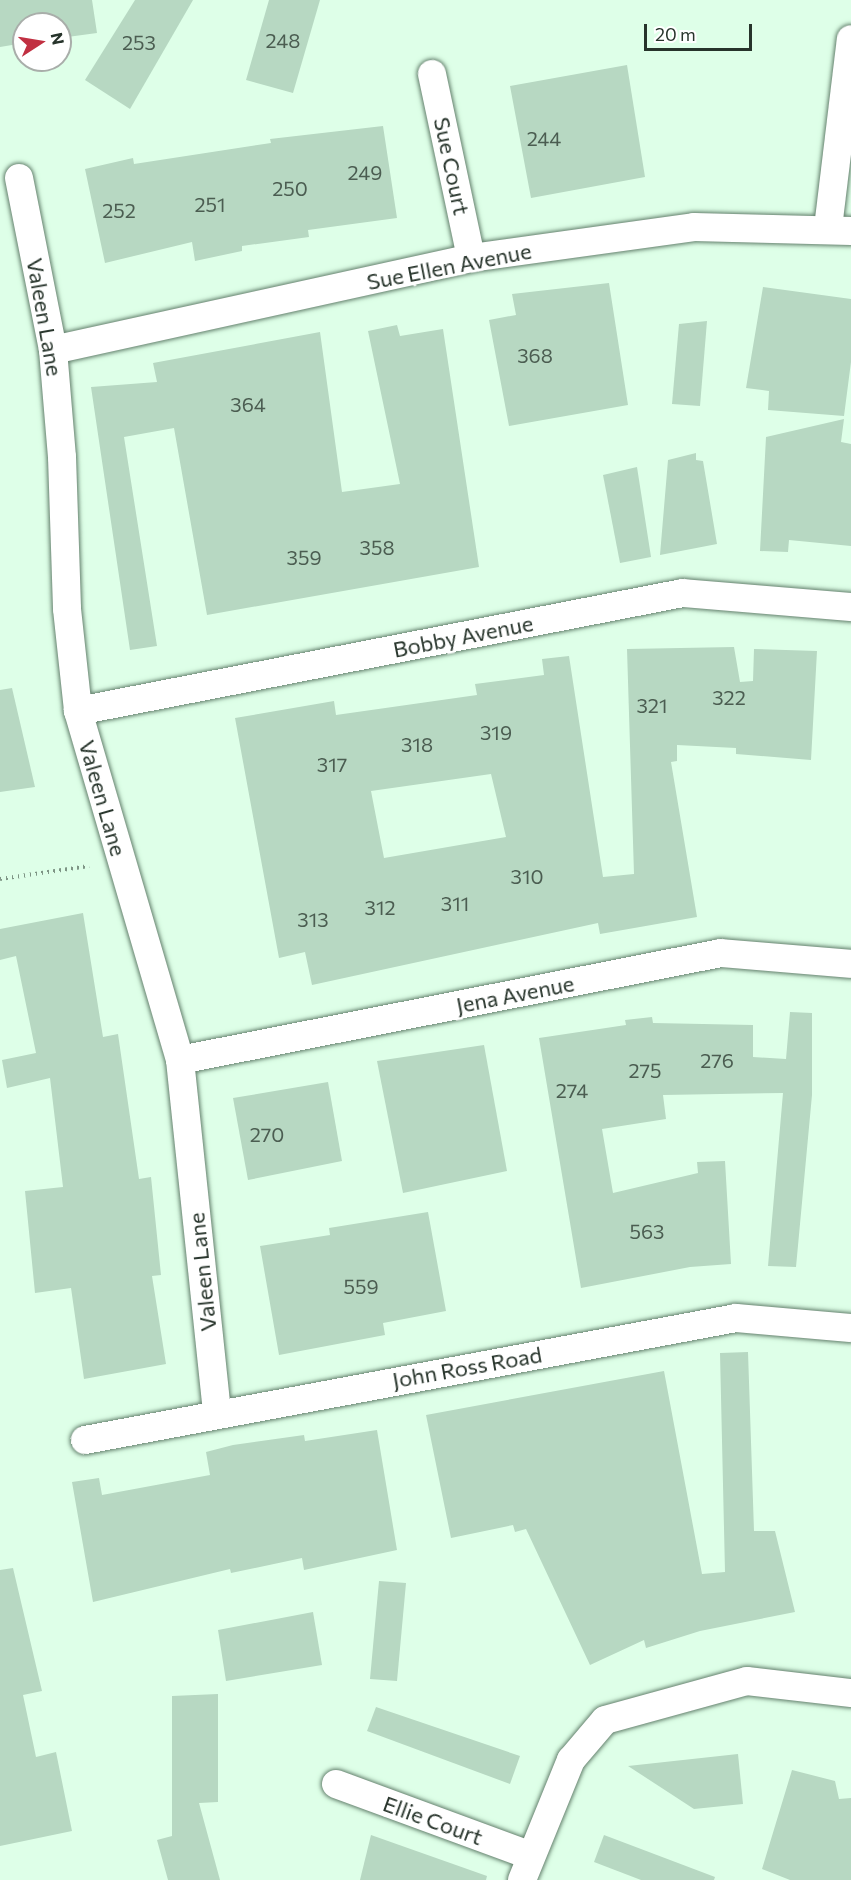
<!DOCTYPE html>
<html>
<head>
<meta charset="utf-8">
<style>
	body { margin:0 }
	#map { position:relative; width:851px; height:1880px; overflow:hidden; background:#deffe8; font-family:Commissioner,sans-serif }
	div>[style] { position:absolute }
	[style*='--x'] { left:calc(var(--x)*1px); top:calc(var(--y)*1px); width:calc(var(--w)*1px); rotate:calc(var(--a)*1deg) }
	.building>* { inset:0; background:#b7d8c2 }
	.path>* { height:4px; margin-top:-2px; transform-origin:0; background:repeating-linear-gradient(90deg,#7e9585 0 1.5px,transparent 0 6px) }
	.roads { filter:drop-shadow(0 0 2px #65826e) drop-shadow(0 0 2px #65826e) }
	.minor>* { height:28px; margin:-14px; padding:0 14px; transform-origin:14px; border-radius:14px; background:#fff }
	span { translate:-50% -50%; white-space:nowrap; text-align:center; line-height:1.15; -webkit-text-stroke:5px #fff; paint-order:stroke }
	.number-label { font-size:20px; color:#4b5d51 }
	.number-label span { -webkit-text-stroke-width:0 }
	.street-label { font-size:22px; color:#27342b }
	.north { position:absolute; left:12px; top:12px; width:60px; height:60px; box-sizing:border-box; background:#fff; border:2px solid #a9aeaa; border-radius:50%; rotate:78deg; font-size:16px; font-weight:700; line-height:24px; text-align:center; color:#27342b }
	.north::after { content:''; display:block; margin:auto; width:21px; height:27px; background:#c13042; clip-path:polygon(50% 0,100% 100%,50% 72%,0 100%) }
	.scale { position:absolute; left:644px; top:24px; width:108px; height:27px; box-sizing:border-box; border:3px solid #27342b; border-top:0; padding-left:8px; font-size:18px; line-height:21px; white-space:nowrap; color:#27342b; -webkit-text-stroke:4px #fff; paint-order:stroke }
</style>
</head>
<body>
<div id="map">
	<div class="building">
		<i style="clip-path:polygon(0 0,92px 0,97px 33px,60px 38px,60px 24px,24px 24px,24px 43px,0 47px)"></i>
		<i style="clip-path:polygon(135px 0,193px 0,130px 109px,85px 80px)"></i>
		<i style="clip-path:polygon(269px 0,320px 0,293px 93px,246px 80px)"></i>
		<i style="clip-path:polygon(627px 65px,645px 177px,531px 198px,510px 86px)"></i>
		<i style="clip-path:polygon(383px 126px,397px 218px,308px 230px,309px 237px,242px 246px,242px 251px,195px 261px,192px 242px,105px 263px,85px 169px,133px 158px,134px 164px,271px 143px,270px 139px)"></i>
		<i style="clip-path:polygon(609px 283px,628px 405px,509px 426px,489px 320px,516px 315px,512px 294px)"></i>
		<i style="clip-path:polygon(763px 287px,851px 299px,851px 362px,844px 416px,768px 410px,769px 391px,746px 388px)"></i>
		<i style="clip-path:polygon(707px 321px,700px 406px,672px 404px,679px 324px)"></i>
		<i style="clip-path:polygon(397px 325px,400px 336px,443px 329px,479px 567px,207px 615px,174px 428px,124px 437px,157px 646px,130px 650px,91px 387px,157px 382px,153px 363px,320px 332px,342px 492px,400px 484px,368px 331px)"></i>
		<i style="clip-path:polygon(844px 419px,841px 442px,851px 444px,851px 546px,789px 540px,788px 552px,760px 551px,766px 437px)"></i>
		<i style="clip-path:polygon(696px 453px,696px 460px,703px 461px,717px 544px,660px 555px,668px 460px)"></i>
		<i style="clip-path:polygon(637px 467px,651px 557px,620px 563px,603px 475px)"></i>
		<i style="clip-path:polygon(evenodd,734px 647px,740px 682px,753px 681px,754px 649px,817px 651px,811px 760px,736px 754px,736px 748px,677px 745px,677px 761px,671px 762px,697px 917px,600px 934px,598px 923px,312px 985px,305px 952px,279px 958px,235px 718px,334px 701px,336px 715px,477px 695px,475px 684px,544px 675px,542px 659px,569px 656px,603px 877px,634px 874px,627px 649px,734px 647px,491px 774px,506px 837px,384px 858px,371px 791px,491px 774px)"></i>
		<i style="clip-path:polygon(12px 688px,35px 787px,0 792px,0 690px)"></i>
		<i style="clip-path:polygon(83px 913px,103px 1037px,118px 1034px,139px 1179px,151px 1177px,161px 1275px,152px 1276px,166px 1364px,84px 1379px,71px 1288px,35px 1293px,25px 1191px,63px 1187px,50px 1078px,7px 1088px,2px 1060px,36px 1053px,16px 956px,0 960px,0 929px)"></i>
		<i style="clip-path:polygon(790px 1012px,812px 1013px,812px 1095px,796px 1267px,768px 1266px,783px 1093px,663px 1095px,666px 1119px,602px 1129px,613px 1193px,698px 1173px,697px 1162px,725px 1161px,731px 1264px,690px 1267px,581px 1288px,539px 1038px,626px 1025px,625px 1020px,652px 1017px,653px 1023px,753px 1025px,753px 1057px,786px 1059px)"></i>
		<i style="clip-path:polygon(484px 1045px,507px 1171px,403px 1193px,377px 1061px)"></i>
		<i style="clip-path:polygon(328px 1082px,342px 1161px,248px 1180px,233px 1098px)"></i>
		<i style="clip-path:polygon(428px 1212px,446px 1311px,383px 1323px,385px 1335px,279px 1355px,260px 1246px,330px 1235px,329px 1228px)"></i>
		<i style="clip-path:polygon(748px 1352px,754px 1531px,775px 1531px,795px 1612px,700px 1631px,646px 1648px,644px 1640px,590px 1665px,526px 1529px,515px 1532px,513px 1525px,451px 1538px,426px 1415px,664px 1371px,702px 1574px,725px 1572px,720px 1353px)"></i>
		<i style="clip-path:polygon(377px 1430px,397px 1550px,304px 1570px,302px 1558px,231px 1573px,230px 1569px,93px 1602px,72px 1482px,99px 1478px,102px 1495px,210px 1475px,206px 1452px,233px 1445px,304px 1435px,305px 1441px)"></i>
		<i style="clip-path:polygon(13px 1568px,42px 1691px,23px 1695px,36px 1757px,56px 1752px,72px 1831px,0 1846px,0 1570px)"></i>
		<i style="clip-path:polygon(379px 1581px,406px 1583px,397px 1681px,370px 1679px)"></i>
		<i style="clip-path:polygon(313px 1612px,322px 1665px,226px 1681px,218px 1630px)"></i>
		<i style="clip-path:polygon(218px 1694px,218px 1802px,199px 1803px,220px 1880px,168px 1880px,157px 1840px,172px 1836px,172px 1696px)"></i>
		<i style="clip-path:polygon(376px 1707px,520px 1756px,510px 1784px,367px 1731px)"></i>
		<i style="clip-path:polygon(738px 1754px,743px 1804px,694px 1809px,628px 1766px)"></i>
		<i style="clip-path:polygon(792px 1770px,835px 1781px,839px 1799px,851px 1798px,851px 1880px,790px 1880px,762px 1869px)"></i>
		<i style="clip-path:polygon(371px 1835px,487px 1876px,486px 1880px,360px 1880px)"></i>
		<i style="clip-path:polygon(604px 1835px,715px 1877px,714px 1880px,641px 1880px,594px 1862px)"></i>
	</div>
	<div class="path">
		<i style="--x:0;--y:879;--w:90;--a:-8.3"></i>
	</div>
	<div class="roads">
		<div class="minor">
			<i style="--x:432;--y:74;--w:188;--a:78"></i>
			<i style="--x:19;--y:178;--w:175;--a:78.8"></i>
			<i style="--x:53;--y:350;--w:107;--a:85.2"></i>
			<i style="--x:62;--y:457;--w:152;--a:88.1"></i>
			<i style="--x:67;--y:609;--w:103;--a:83.8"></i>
			<i style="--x:78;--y:711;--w:364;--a:73.7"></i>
			<i style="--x:180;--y:1060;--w:355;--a:84"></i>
			<i style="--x:828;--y:228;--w:190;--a:-83.1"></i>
			<i style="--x:53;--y:350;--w:428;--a:-12.4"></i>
			<i style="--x:471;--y:258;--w:225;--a:-7.9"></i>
			<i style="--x:694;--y:227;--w:157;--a:1.5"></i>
			<i style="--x:78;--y:711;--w:616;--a:-11.04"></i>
			<i style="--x:683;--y:593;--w:169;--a:4.8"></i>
			<i style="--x:180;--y:1060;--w:551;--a:-11.19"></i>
			<i style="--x:721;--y:953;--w:130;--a:4.8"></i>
			<i style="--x:85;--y:1440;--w:662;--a:-10.61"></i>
			<i style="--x:736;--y:1318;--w:115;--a:5"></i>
			<i style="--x:336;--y:1784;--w:206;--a:20.2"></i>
			<i style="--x:522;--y:1880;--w:130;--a:-67.8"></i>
			<i style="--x:571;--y:1760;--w:52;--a:-49.6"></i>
			<i style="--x:605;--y:1720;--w:147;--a:-15.4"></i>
			<i style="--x:747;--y:1681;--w:105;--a:6.6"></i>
		</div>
	</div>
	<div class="number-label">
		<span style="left:283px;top:40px">248</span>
		<span style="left:139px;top:42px">253</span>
		<span style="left:544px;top:138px">244</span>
		<span style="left:365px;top:172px">249</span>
		<span style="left:290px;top:188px">250</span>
		<span style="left:210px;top:204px">251</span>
		<span style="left:119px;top:210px">252</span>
		<span style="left:535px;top:355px">368</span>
		<span style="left:248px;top:404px">364</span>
		<span style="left:377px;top:547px">358</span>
		<span style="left:304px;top:557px">359</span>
		<span style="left:729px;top:697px">322</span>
		<span style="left:652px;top:705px">321</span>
		<span style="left:496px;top:732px">319</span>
		<span style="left:417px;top:744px">318</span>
		<span style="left:332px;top:764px">317</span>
		<span style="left:527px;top:876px">310</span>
		<span style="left:455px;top:903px">311</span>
		<span style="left:380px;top:907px">312</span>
		<span style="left:313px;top:919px">313</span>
		<span style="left:717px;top:1060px">276</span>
		<span style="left:645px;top:1070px">275</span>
		<span style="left:572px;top:1090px">274</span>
		<span style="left:267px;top:1134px">270</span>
		<span style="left:647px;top:1231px">563</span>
		<span style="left:361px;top:1286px">559</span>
	</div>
	<div class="street-label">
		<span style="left:452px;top:166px;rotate:78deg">Sue Court</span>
		<span style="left:449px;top:266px;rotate:-11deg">Sue Ellen Avenue</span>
		<span style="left:45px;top:317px;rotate:80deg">Valeen Lane</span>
		<span style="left:463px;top:636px;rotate:-11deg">Bobby Avenue</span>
		<span style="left:103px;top:798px;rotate:74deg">Valeen Lane</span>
		<span style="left:515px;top:994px;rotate:-11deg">Jena Avenue</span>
		<span style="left:202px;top:1272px;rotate:-96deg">Valeen Lane</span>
		<span style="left:467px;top:1367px;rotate:-10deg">John Ross Road</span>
		<span style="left:433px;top:1820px;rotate:20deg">Ellie Court</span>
	</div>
	<div class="north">N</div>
	<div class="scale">20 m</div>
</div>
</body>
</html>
